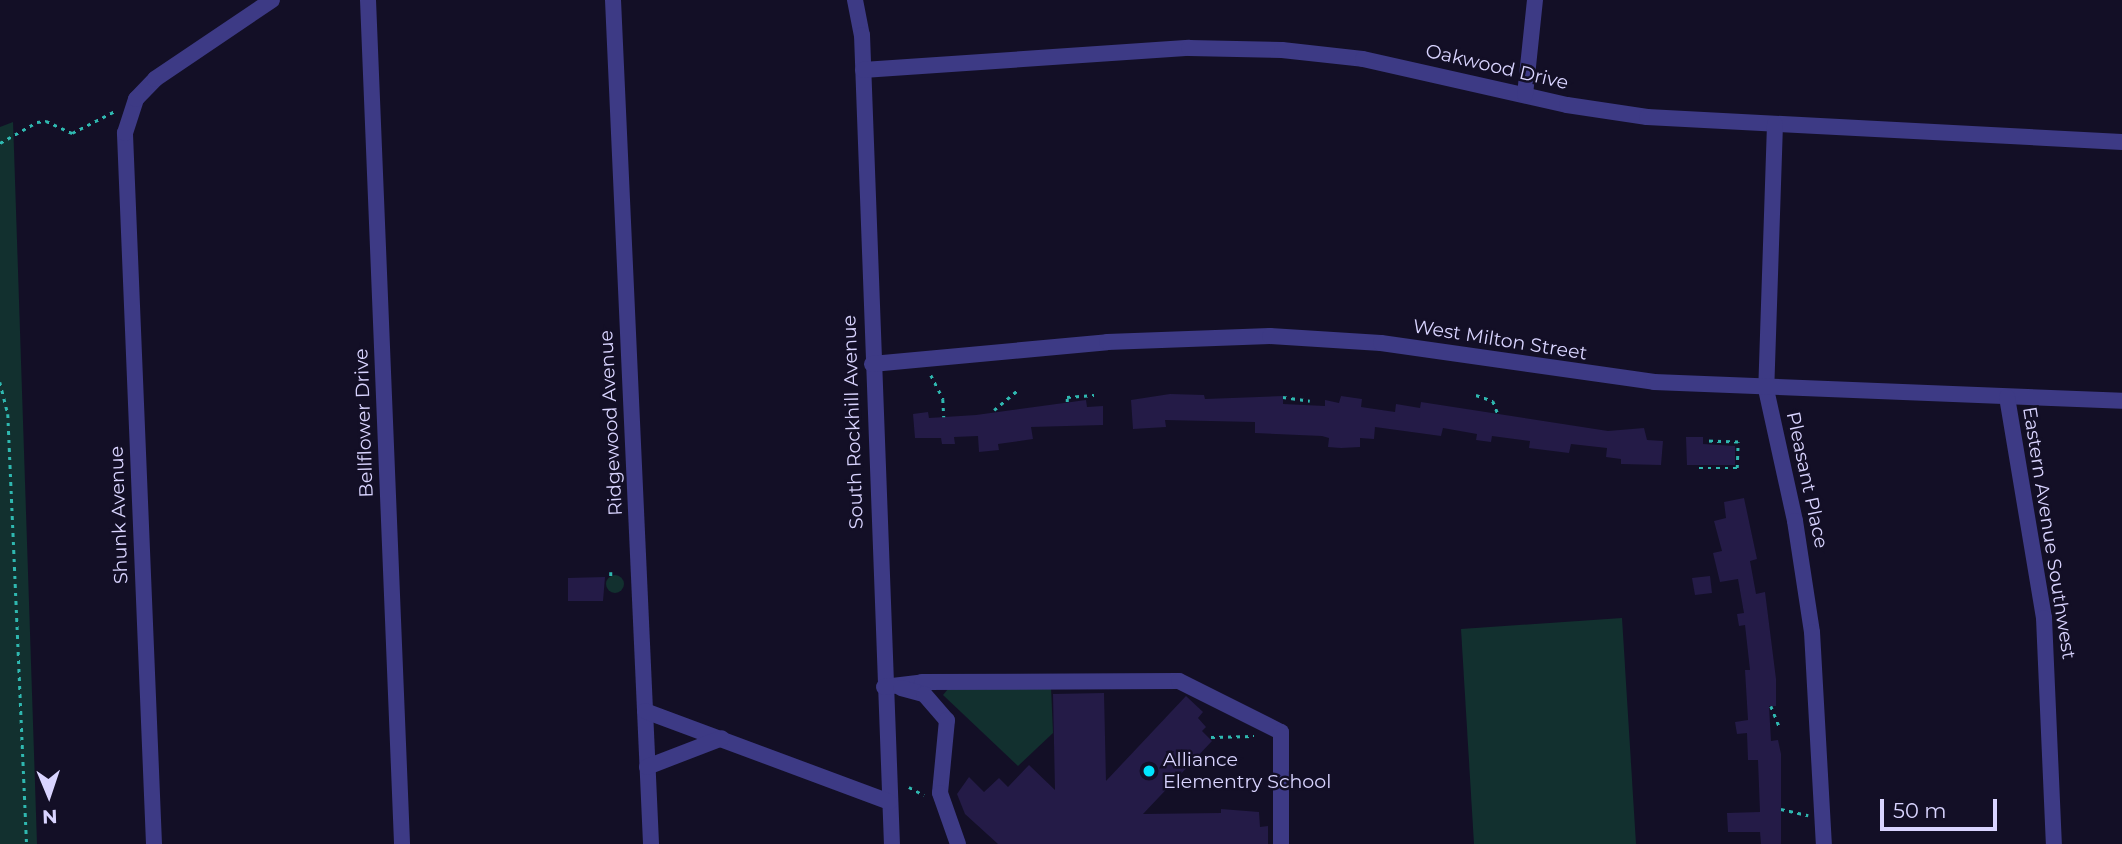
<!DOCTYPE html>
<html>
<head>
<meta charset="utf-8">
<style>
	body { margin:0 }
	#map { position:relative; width:2122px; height:844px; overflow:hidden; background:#130f26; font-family:Montserrat,sans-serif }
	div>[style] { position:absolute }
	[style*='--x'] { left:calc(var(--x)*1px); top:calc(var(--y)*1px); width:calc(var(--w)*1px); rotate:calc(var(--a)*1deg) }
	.green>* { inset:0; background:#12302f }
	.round { border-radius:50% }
	.building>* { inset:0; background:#241b47 }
	.path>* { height:2.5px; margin-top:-1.25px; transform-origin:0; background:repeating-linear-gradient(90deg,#2fb8b0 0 3.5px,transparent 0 8.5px) }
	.minor>* { height:16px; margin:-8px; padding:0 8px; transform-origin:8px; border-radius:8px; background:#3d3a85 }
	.dots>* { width:19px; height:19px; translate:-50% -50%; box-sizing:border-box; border:4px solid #130f26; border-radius:50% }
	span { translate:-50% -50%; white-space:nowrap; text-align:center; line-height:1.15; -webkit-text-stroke:5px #130f26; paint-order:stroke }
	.street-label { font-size:19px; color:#d9d4ff }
	.poi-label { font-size:19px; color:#d9d4ff }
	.left { translate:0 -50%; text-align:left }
	.north { position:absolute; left:14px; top:760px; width:70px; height:70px; -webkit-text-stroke:5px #130f26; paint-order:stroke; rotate:178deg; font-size:19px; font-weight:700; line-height:28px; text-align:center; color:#d9d4ff }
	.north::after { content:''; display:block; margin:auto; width:24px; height:32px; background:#d9d4ff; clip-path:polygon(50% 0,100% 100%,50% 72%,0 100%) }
	.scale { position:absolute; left:1880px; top:799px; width:117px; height:32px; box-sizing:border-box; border:4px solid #d9d4ff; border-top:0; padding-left:9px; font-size:21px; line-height:24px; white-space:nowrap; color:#d9d4ff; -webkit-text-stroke:5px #130f26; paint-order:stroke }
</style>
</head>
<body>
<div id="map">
	<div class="green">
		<i style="clip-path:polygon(13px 122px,14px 150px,37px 844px,0 844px,0 127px)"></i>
		<i class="round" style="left:606px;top:575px;width:18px;height:18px"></i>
		<i style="clip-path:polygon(1622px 618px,1636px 844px,1474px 844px,1461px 629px)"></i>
		<i style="clip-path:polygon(1051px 687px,1053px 733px,1018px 766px,943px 695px,948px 689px)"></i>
	</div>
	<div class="building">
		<i style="clip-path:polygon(1170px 394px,1204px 395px,1205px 399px,1283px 396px,1283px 404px,1325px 406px,1325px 400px,1339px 403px,1341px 396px,1362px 399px,1361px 407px,1395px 412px,1396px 404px,1420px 408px,1421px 402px,1608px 431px,1644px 428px,1647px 440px,1663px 441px,1661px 465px,1621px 464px,1621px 459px,1606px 457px,1607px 448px,1571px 444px,1569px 453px,1529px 448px,1530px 441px,1492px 436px,1491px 442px,1476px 440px,1477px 434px,1443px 428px,1441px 436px,1375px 427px,1374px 439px,1360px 438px,1360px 447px,1341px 448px,1328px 447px,1329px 438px,1322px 436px,1255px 433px,1255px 422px,1165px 420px,1166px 427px,1133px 429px,1131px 400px)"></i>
		<i style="clip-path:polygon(1086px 400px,1087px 407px,1103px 406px,1103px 425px,1031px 427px,1033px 439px,998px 444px,999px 450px,979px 452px,978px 436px,954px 437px,955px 444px,942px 444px,941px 438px,915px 438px,913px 414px,928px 412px,929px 418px,976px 415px)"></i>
		<i style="clip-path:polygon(1686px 437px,1703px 437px,1703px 444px,1735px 446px,1735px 465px,1687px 465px)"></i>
		<i style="clip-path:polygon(1744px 498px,1757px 559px,1750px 561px,1756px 594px,1765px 592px,1776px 679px,1776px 706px,1769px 706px,1771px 741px,1778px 740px,1781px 754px,1781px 844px,1761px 844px,1760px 832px,1728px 832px,1727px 813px,1760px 812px,1758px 760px,1748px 760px,1747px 733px,1737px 734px,1735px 722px,1748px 720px,1745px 670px,1750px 670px,1745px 625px,1739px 626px,1737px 614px,1744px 613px,1738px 579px,1720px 582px,1713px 553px,1722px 551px,1714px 521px,1726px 518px,1724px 502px)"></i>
		<i style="clip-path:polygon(1710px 576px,1712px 593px,1695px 595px,1692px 578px)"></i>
		<i style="clip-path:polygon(605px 577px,603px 601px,568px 601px,568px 578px)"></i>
		<i style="clip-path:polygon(1104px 693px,1106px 781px,1186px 696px,1203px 712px,1198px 718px,1206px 727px,1202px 731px,1212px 741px,1143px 814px,1221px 813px,1221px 809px,1259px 812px,1260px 827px,1268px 826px,1268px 844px,998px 844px,965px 814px,957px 794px,969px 777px,984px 792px,999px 778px,1008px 787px,1029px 765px,1055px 790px,1053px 694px)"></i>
	</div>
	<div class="path">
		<i style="--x:0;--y:143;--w:43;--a:-29.6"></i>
		<i style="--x:37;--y:122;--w:9;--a:-6"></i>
		<i style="--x:46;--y:121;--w:29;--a:25"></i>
		<i style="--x:72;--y:133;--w:48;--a:-27.1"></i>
		<i style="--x:931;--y:375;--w:27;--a:63"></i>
		<i style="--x:943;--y:399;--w:18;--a:87"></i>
		<i style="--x:0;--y:382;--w:33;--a:76"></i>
		<i style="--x:8;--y:414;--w:430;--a:87.5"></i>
		<i style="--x:1476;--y:395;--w:18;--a:19"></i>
		<i style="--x:1493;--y:401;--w:14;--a:69"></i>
		<i style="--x:1283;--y:397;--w:27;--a:8"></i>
		<i style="--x:1067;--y:402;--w:5;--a:-90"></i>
		<i style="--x:1067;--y:397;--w:27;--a:-4"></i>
		<i style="--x:994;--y:410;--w:31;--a:-40"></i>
		<i style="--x:1699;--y:468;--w:38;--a:0"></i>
		<i style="--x:1737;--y:468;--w:26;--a:-88"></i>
		<i style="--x:1738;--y:442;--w:32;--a:-178"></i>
		<i style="--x:611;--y:572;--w:7;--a:90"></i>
		<i style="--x:1771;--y:706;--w:22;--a:68"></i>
		<i style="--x:1211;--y:737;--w:43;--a:-1.3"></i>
		<i style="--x:909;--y:787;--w:17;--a:28"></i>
		<i style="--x:1781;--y:809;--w:28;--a:13"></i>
	</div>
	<div class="minor">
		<i style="--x:368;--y:0;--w:845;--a:87.69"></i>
		<i style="--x:613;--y:0;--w:845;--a:87.42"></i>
		<i style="--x:855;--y:0;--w:36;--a:79"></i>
		<i style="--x:862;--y:35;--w:810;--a:87.88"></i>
		<i style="--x:863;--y:70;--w:327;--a:-3.9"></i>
		<i style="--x:1189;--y:48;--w:93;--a:1.2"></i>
		<i style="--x:1282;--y:50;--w:81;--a:6.3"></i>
		<i style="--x:1363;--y:59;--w:209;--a:12.7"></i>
		<i style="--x:1567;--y:105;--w:81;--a:8.5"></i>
		<i style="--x:1647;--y:117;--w:476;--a:3"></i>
		<i style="--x:1525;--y:95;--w:96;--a:-84"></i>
		<i style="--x:1775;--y:124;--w:265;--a:91.9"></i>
		<i style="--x:1766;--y:389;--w:135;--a:77.6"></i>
		<i style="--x:1795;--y:521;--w:112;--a:81.3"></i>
		<i style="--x:1812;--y:632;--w:212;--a:86.8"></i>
		<i style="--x:872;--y:364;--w:236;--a:-5.3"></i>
		<i style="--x:1107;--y:342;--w:163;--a:-2.1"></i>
		<i style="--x:1270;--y:336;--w:111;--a:3.6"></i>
		<i style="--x:1381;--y:343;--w:276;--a:8.1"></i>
		<i style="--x:1654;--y:382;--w:468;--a:2.3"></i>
		<i style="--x:2007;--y:397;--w:224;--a:80.5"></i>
		<i style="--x:2044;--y:618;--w:226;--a:87.5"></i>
		<i style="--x:884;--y:687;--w:38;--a:-7"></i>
		<i style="--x:922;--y:682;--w:257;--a:-0.2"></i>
		<i style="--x:1179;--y:681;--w:114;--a:26.6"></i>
		<i style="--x:1281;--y:732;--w:112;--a:90"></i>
		<i style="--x:901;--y:688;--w:24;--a:15"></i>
		<i style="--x:924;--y:694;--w:35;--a:49"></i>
		<i style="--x:947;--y:720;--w:73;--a:95.5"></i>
		<i style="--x:940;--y:793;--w:54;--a:70.6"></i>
		<i style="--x:645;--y:711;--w:261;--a:20.4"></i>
		<i style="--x:647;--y:767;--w:80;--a:-21.1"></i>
		<i style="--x:154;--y:844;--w:712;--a:-92.34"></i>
		<i style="--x:125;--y:133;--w:36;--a:-72"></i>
		<i style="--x:136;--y:99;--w:28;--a:-46"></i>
		<i style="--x:155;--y:79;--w:141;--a:-34"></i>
	</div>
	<div class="dots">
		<i style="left:1149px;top:771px;background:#00e5ff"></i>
	</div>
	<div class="street-label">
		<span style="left:1497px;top:67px;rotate:13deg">Oakwood Drive</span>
		<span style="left:1500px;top:340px;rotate:9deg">West Milton Street</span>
		<span style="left:853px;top:422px;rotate:-92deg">South Rockhill Avenue</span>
		<span style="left:364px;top:423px;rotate:-92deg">Bellflower Drive</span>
		<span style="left:611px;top:423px;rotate:-93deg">Ridgewood Avenue</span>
		<span style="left:1807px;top:480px;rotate:78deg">Pleasant Place</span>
		<span style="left:119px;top:515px;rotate:-92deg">Shunk Avenue</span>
		<span style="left:2049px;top:533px;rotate:81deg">Eastern Avenue Southwest</span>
	</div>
	<div class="poi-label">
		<span class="left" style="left:1163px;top:771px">Alliance<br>Elementry School</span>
	</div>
	<div class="north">N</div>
	<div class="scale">50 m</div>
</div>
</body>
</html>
